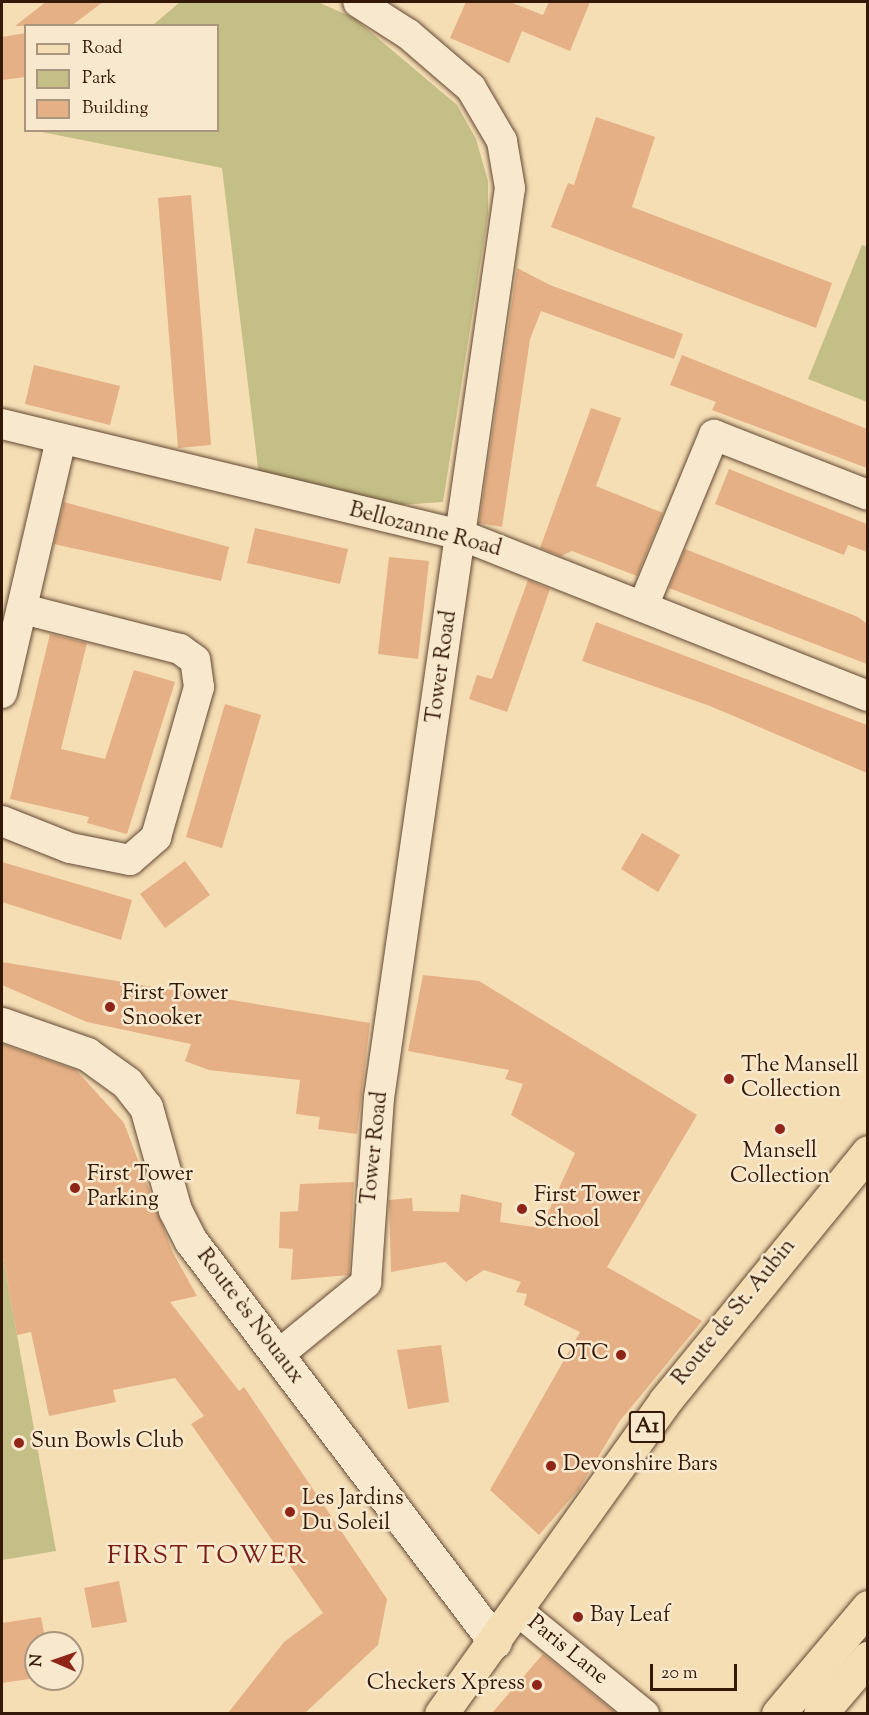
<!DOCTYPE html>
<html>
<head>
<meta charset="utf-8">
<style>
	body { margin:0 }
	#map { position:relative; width:869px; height:1715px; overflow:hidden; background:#f5ddb4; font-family:"Sorts Mill Goudy",serif }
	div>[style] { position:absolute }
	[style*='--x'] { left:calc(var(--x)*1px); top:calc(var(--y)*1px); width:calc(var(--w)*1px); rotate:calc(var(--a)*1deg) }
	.green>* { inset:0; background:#c4be87 }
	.building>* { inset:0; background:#e5b086 }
	.roads { filter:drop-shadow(0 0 2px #644933) drop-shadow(0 0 2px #644933) }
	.street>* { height:30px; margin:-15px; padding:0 15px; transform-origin:15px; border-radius:15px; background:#f8e9ce }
	.secondary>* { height:33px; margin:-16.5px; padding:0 16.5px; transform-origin:16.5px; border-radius:16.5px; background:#f8e9ce }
	.primary>* { height:33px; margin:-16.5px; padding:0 16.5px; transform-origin:16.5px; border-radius:16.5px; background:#f5ddb4 }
	.highway>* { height:33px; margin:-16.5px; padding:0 16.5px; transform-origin:16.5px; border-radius:16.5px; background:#f5ddb4 }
	.dots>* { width:16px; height:16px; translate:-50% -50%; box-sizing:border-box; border:3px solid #f8e9ce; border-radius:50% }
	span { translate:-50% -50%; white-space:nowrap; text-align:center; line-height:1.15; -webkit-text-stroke:5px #f8e9ce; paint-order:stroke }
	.shield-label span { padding:2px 4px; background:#f8e9ce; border:2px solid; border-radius:4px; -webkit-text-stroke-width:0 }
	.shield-label { font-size:21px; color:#341808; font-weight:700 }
	.street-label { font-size:22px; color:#341808 }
	.poi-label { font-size:22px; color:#341808 }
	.left { translate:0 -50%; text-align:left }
	.right { translate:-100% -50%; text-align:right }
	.quarter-label { font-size:26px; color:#7a1f14; letter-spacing:1.5px }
	.frame { position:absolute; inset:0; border:3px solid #341808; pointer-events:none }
	.legend { position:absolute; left:24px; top:24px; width:195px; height:108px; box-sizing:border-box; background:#f8e9ce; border:2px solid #aa957f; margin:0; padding:8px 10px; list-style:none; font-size:18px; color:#341808 }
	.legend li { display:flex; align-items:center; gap:12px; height:30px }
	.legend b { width:30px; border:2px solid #aa957f }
	.north { position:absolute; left:24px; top:1631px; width:60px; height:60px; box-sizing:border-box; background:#f8e9ce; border:2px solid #aa957f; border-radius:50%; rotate:272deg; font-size:16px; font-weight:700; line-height:24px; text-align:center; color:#341808 }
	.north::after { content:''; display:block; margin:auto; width:21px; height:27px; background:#8f2418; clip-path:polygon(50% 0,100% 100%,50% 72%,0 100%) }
	.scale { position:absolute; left:650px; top:1664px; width:87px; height:27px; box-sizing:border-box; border:3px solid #341808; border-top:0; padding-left:8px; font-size:18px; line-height:21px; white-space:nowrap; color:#341808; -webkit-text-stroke:4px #f8e9ce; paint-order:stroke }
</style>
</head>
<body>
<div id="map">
	<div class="green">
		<i style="clip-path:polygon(180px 2px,318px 2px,354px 18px,457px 105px,476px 139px,488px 181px,488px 214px,443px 502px,382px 506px,259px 476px,222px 168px,37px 131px,218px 130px,218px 26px,153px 25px)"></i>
		<i style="clip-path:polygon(862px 245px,868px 247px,867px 402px,808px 379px)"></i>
		<i style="clip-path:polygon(2px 1252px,56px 1551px,2px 1560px)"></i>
	</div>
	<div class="building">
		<i style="clip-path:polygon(46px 2px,103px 2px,71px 26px,15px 26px)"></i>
		<i style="clip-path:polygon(466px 2px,510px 2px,543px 15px,549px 2px,590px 2px,570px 51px,522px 31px,509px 63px,450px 38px)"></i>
		<i style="clip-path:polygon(26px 33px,26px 77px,2px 80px,2px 37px)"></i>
		<i style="clip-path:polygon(596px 117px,655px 137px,632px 207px,832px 283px,816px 328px,551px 227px,568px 183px,574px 185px)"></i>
		<i style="clip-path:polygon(191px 195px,211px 445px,178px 448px,158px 198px)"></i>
		<i style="clip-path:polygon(517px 268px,550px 285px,683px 334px,674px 359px,541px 311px,530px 339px,502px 527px,479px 523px)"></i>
		<i style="clip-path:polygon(682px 355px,867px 429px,867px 468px,712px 410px,716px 402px,670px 385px)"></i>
		<i style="clip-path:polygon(34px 365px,120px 386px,110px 425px,25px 404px)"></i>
		<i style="clip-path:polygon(591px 408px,621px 418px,596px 486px,663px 513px,637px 576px,572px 551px,561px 556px,540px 548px)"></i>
		<i style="clip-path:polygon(729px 469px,867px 524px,867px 552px,848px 545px,844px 555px,715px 504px)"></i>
		<i style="clip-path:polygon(64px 502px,229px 547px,221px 581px,54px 544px)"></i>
		<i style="clip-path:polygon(255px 528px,348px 549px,340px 584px,247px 563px)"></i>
		<i style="clip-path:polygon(685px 549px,858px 617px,867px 624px,867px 664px,669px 588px)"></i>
		<i style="clip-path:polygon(389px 557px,429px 561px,418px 659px,378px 654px)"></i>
		<i style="clip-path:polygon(528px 580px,550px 589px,507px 712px,469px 699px,477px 675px,492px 679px)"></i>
		<i style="clip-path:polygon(596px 622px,867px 725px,867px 773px,710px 706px,582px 661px)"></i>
		<i style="clip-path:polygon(50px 634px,87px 643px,61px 749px,105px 759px,134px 670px,175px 682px,127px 834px,87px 823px,89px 817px,10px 799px)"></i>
		<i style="clip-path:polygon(225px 704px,261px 715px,222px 848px,186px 837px)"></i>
		<i style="clip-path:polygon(642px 833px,680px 855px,658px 892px,621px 869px)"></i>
		<i style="clip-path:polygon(185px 861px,210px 895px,165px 928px,140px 894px)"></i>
		<i style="clip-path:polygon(2px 862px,132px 900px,121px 940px,2px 902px)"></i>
		<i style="clip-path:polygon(2px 962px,370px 1023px,357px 1134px,318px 1129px,320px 1117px,296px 1114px,300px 1080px,209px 1070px,185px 1061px,191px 1044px,87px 1022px,2px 985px)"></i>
		<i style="clip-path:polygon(423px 975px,479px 981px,697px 1115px,607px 1267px,702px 1321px,619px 1422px,579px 1489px,539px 1535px,490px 1490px,580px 1332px,524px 1305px,527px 1294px,516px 1292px,521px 1282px,484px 1270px,466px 1282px,445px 1262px,391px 1272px,389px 1200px,412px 1198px,413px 1211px,459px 1212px,461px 1194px,502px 1203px,500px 1222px,541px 1228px,575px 1153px,511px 1115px,523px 1084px,505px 1079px,509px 1070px,408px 1051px)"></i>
		<i style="clip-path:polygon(2px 1044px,76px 1070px,124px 1123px,173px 1253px,197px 1296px,170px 1302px,239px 1391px,244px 1387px,387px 1599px,378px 1645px,305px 1713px,228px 1713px,284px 1642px,323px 1613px,191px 1424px,204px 1416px,175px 1378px,113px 1390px,116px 1402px,49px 1416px,31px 1332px,17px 1335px,2px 1252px)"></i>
		<i style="clip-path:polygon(354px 1182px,349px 1275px,291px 1280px,293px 1249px,279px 1248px,280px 1212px,298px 1211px,300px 1184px)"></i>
		<i style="clip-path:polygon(441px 1345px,449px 1402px,408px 1409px,397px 1350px)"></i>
		<i style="clip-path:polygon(119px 1581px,127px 1622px,92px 1628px,84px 1588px)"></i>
		<i style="clip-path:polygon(41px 1617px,46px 1643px,31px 1643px,36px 1678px,2px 1683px,2px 1623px)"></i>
		<i style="clip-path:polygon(543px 1654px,616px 1713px,492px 1713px)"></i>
	</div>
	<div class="roads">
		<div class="street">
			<i style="--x:2;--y:424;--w:472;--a:13.6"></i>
			<i style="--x:461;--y:535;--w:438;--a:21.6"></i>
			<i style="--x:644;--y:604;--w:183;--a:-67.5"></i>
			<i style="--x:714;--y:435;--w:165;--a:21.3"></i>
			<i style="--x:2;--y:693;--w:261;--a:-76.9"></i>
			<i style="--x:2;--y:821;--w:73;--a:21.7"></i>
			<i style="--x:70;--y:848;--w:61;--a:11.3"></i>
			<i style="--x:130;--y:860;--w:35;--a:-41"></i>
			<i style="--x:156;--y:837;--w:156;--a:-74"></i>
			<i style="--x:199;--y:687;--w:27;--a:-98"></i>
			<i style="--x:195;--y:660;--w:19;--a:-144"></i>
			<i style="--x:180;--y:649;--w:162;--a:-165.7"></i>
			<i style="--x:278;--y:1355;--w:114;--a:-39.3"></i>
			<i style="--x:366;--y:1283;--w:185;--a:-86"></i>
			<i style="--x:379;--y:1098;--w:919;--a:-81.81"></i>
			<i style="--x:510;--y:188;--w:48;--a:-99.7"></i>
			<i style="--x:502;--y:141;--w:61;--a:-120.3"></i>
			<i style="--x:471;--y:88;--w:83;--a:-139.4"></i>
			<i style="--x:408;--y:34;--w:59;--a:-147.4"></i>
			<i style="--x:518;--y:1611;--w:163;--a:39.3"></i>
		</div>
		<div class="secondary">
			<i style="--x:2;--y:1024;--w:90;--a:19.4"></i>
			<i style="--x:87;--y:1054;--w:49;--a:35.9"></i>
			<i style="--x:127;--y:1083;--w:31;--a:52"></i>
			<i style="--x:146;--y:1107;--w:107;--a:74.3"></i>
			<i style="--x:175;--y:1210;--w:35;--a:63"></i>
			<i style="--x:191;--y:1241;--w:503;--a:52.83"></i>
		</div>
		<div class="primary">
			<i style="--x:441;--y:1714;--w:385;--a:-54.4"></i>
			<i style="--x:665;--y:1401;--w:321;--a:-50.8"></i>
		</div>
		<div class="highway">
			<i style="--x:778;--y:1714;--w:140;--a:-49.9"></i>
			<i style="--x:820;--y:1714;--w:74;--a:-49.4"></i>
		</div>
	</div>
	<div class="dots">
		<i style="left:110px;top:1007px;background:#8f2418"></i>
		<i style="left:729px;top:1079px;background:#8f2418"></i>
		<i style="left:780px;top:1129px;background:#8f2418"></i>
		<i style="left:75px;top:1188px;background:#8f2418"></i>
		<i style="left:522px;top:1209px;background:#8f2418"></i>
		<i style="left:621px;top:1355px;background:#8f2418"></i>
		<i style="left:19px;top:1443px;background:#8f2418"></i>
		<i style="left:551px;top:1466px;background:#8f2418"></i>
		<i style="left:290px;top:1512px;background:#8f2418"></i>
		<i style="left:578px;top:1617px;background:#8f2418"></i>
		<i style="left:537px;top:1685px;background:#8f2418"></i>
	</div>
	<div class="shield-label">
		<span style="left:647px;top:1427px">A1</span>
	</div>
	<div class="street-label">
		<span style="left:425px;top:531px;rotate:15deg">Bellozanne Road</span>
		<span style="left:443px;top:667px;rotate:-82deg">Tower Road</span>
		<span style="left:376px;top:1148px;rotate:-84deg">Tower Road</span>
		<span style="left:735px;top:1313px;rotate:-51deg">Route de St. Aubin</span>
		<span style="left:249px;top:1317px;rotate:53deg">Route ès Nouaux</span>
		<span style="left:567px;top:1651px;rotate:39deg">Paris Lane</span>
	</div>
	<div class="poi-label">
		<span class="left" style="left:122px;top:1007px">First Tower<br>Snooker</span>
		<span class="left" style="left:741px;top:1079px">The Mansell<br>Collection</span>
		<span style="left:780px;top:1165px">Mansell<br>Collection</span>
		<span class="left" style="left:87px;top:1188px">First Tower<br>Parking</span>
		<span class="left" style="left:534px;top:1209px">First Tower<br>School</span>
		<span class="right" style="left:609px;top:1355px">OTC</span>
		<span class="left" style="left:31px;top:1443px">Sun Bowls Club</span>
		<span class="left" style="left:563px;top:1466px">Devonshire Bars</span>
		<span class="left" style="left:302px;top:1512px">Les Jardins<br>Du Soleil</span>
		<span class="left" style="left:590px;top:1617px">Bay Leaf</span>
		<span class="right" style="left:525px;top:1685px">Checkers Xpress</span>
	</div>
	<div class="quarter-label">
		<span style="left:207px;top:1557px">FIRST TOWER</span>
	</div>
	<div class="frame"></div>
	<ul class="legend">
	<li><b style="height:8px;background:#f5ddb4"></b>Road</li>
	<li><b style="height:16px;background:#c4be87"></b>Park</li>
	<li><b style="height:16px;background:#e5b086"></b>Building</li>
	</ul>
	<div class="north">N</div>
	<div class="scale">20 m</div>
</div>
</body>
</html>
